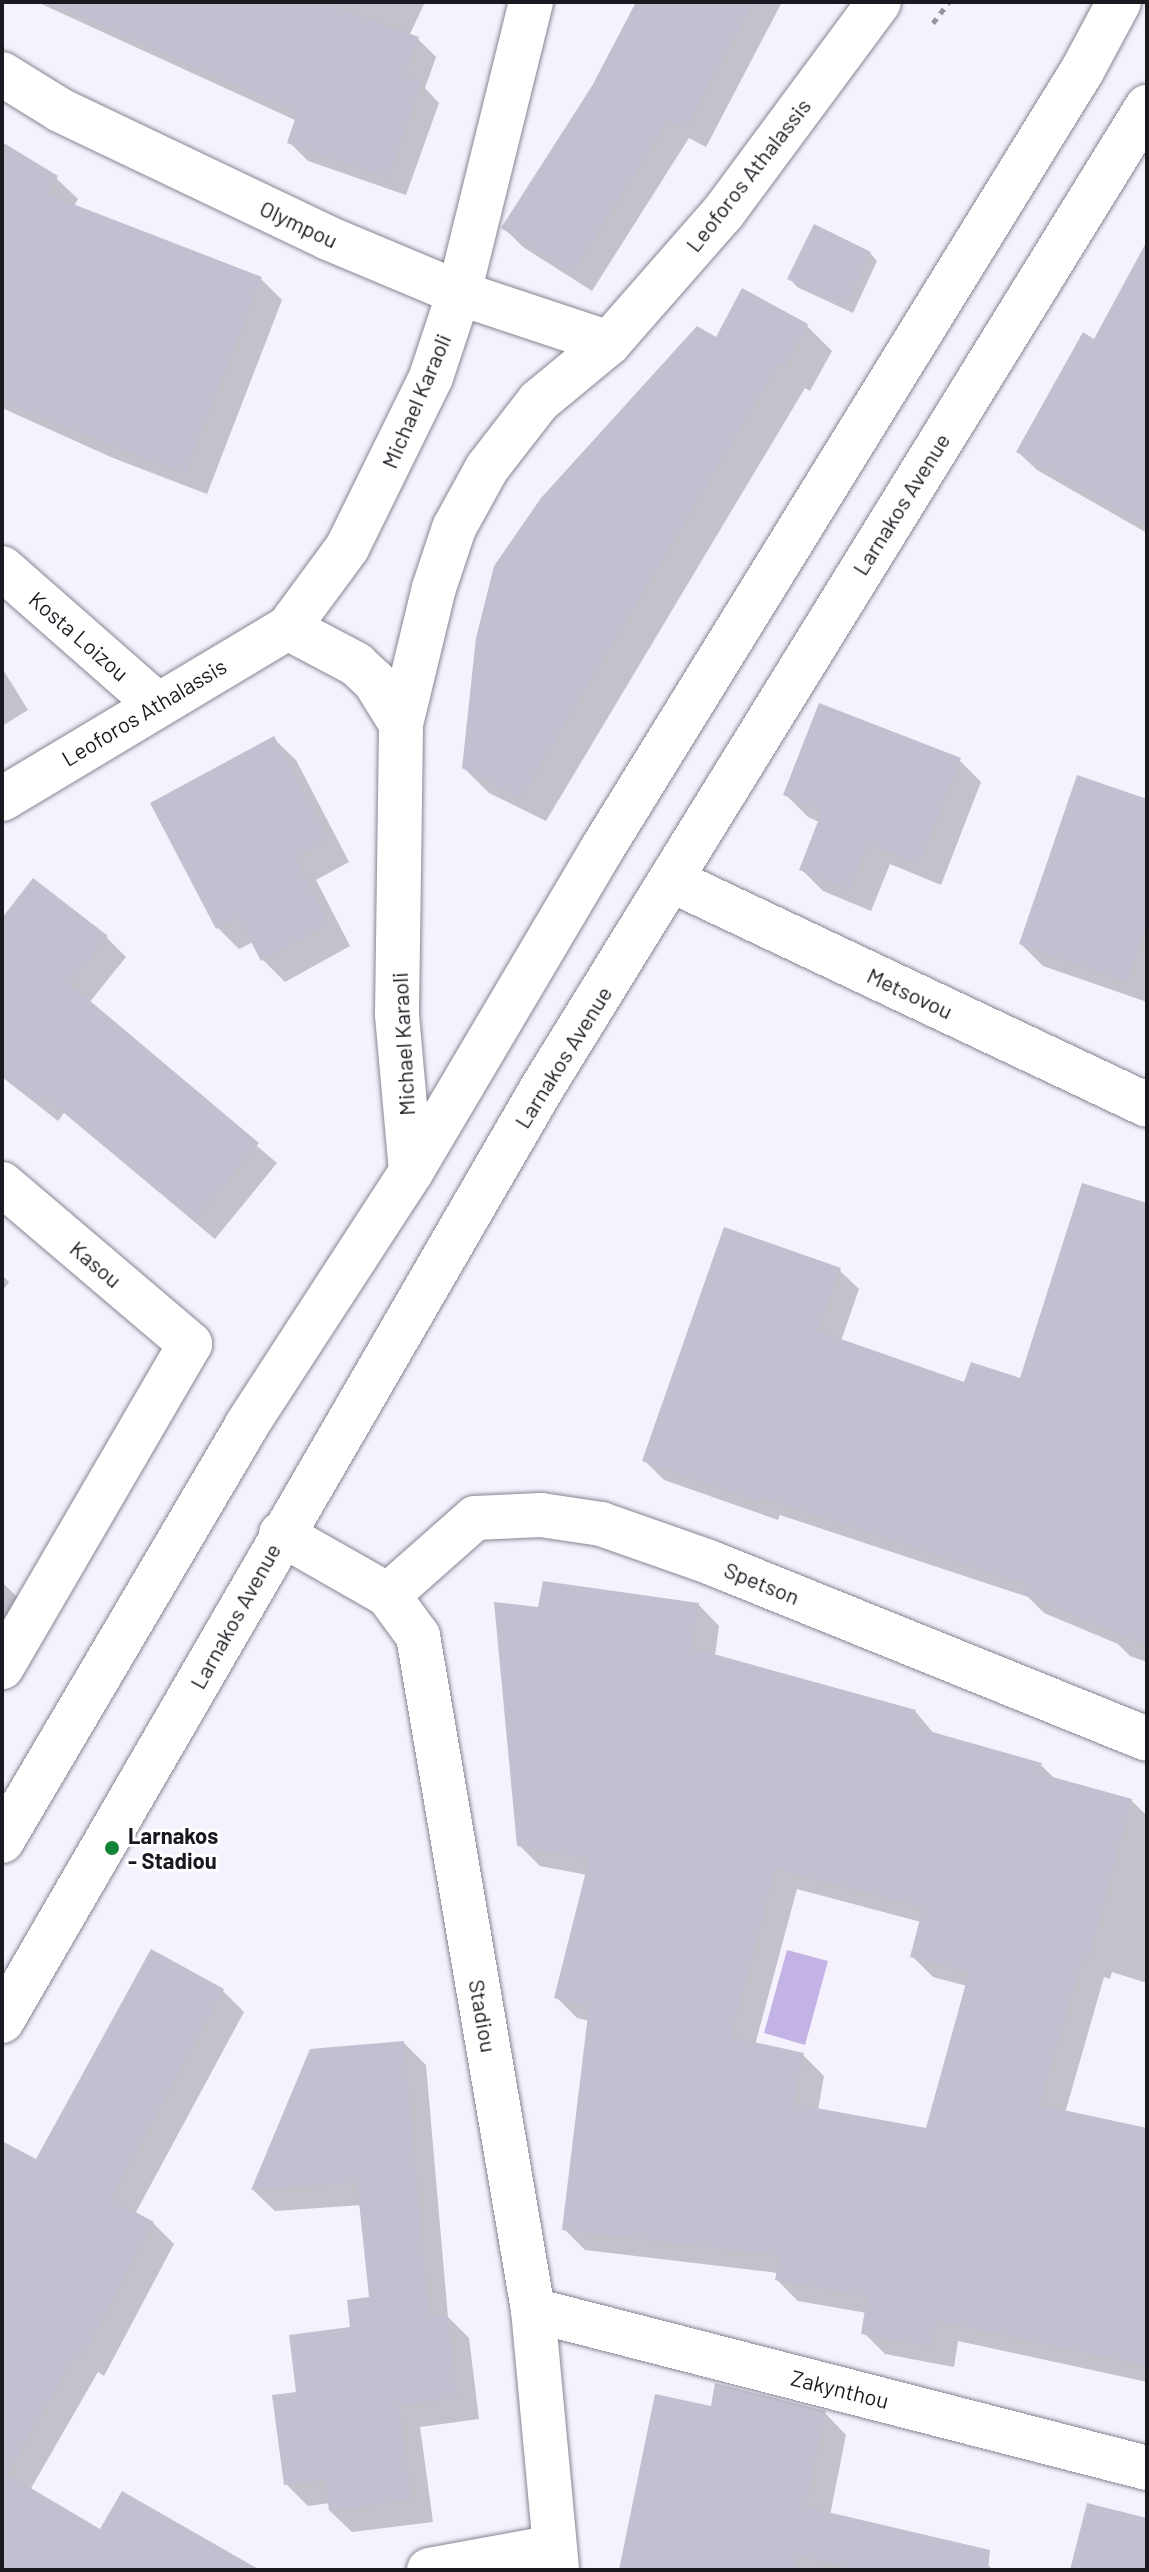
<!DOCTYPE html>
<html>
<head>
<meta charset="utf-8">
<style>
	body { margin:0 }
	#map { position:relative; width:1149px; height:2572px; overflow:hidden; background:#f5f2fd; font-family:Barlow,sans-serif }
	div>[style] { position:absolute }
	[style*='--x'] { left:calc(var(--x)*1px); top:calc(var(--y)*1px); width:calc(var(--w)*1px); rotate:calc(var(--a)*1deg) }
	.water>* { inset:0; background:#c2b3e4 }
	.shadow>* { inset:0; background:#0003 }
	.building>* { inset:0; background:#c4bfd0 }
	.path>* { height:5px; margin-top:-2.5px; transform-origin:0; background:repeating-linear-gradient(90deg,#97949e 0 6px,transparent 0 12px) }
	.roads { filter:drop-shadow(0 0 2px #898494) drop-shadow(0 0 2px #898494) }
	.street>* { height:44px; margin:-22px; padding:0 22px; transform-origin:22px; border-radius:22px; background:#fff }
	.secondary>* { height:44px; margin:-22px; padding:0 22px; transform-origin:22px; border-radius:22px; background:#fff }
	.dots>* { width:22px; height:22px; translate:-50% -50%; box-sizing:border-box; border:4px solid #fff; border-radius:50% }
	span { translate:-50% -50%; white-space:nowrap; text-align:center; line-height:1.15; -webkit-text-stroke:6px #fff; paint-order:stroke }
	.street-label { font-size:22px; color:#1b1920 }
	.poi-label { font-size:22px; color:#1b1920; font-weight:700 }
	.left { translate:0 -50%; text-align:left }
	.frame { position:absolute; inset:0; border:4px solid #1b1920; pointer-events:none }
</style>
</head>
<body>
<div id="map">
	<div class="water">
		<i style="clip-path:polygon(787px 1950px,828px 1961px,805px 2045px,764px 2033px)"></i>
	</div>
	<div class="shadow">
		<i style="clip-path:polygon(37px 2px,425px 2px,409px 36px,417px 38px,436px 57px,425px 88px,439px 103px,406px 195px,308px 161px,289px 142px,297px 121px)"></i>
		<i style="clip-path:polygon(638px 2px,782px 2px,706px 147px,689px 138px,592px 291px,523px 247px,504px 228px,594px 86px)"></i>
		<i style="clip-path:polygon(2px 145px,56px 178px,78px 199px,74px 206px,261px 279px,282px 300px,207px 494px,113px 458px,2px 408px)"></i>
		<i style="clip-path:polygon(1147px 245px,1147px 533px,1037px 470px,1018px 452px,1095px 341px)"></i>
		<i style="clip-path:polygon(870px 253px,877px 261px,853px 313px,797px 287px,790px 279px)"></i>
		<i style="clip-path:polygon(807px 326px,832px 351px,810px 391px,805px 388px,546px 821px,489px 793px,464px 768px,716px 339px)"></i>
		<i style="clip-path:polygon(2px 668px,28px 710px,2px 726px)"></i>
		<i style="clip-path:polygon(274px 739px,296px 760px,349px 862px,316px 880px,350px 946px,285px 982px,263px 960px,253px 942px,239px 949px,218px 928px)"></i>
		<i style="clip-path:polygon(959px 760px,981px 782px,941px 885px,890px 864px,871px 911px,823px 891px,801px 869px,819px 822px,808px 817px,786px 795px)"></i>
		<i style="clip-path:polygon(1147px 801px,1147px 1002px,1043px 966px,1021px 944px)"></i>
		<i style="clip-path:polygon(2px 921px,107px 938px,126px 957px,89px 1003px,277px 1163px,215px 1239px,64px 1113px,58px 1121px,2px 1077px)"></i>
		<i style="clip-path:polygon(1147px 1205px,1147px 1662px,1130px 1656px,1118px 1644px,1044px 1613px,1028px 1597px,780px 1515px,778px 1520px,664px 1480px,644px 1460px,839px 1270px,859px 1289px,841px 1341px,966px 1384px,1022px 1381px)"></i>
		<i style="clip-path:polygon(2px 1275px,9px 1282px,2px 1292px)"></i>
		<i style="clip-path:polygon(2px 1582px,20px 1600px,2px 1623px)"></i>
		<i style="clip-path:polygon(evenodd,698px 1604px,719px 1626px,715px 1656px,915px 1711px,935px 1735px,1041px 1765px,1056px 1780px,1131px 1800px,1147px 1816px,1147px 1983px,1112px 1972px,1110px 1979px,1104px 1977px,1065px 2113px,1147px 2130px,1147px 2382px,958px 2341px,954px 2367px,885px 2354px,864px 2333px,867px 2313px,798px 2301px,777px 2280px,778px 2273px,585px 2250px,564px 2229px,590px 2021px,577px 2018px,556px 1997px,587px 1875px,540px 1866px,519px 1845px,539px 1610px,698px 1604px,797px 1889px,921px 1922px,912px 1956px,933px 1977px,967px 1986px,927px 2130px,818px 2110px,824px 2076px,803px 2055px,755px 2045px,797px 1889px)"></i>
		<i style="clip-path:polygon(152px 1951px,223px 1991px,244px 2012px,135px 2214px,153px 2223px,174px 2244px,104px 2376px,98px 2372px,30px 2490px,100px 2532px,221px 2570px,2px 2570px,2px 2172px,37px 2162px)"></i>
		<i style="clip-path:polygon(404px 2043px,426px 2065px,448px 2317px,469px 2338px,479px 2419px,420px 2427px,433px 2522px,352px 2532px,330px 2511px,330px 2503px,308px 2506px,286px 2484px,299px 2394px,353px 2328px,371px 2299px,362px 2205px,275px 2211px,253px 2190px)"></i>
		<i style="clip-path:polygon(712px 2408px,825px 2413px,846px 2435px,830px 2515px,971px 2548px,993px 2570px,624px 2570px)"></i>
	</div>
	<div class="building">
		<i style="clip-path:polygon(48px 2px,320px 2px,419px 37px,404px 76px,422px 83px,388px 178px,287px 143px,297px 113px)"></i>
		<i style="clip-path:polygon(636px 2px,753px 2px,686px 129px,669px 120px,572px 273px,501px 228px,592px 86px)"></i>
		<i style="clip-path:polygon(2px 142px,58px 176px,47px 194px,262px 277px,185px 474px,2px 403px)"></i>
		<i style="clip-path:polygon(814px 224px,871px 252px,845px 307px,787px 279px)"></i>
		<i style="clip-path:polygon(1147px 241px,1147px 527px,1016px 452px,1083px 332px,1094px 339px)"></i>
		<i style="clip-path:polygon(742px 288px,808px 324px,785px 367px,779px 364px,521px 798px,462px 768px,476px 638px,494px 566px,541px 498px,697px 326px,716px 337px)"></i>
		<i style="clip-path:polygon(819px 703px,961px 758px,919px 864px,868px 844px,849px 890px,799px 870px,822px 811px,783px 795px)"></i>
		<i style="clip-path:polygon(274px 736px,329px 839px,295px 858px,329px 924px,261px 961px,238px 917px,216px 929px,150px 803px)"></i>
		<i style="clip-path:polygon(1077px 775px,1147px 799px,1147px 925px,1127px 982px,1019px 944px)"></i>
		<i style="clip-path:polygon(33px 878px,108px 936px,70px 984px,259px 1143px,195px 1221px,44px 1095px,37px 1103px,2px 1075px,2px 918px)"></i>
		<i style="clip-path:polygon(1082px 1183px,1147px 1203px,1147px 1646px,1022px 1594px,1026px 1584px,760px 1497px,759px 1502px,642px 1461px,724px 1227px,841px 1268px,818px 1331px,964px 1382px,971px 1362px,1020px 1378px)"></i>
		<i style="clip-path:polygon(evenodd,543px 1581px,699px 1603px,692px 1648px,916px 1710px,911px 1726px,1042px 1763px,1038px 1773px,1132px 1799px,1089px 1959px,1083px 1957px,1040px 2105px,1147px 2128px,1147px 2366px,937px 2321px,933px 2347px,861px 2334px,867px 2297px,775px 2280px,780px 2256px,562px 2230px,589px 2007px,554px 1998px,589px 1859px,517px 1846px,494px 1602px,538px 1607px,543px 1581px,776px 1869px,923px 1908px,910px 1957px,969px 1972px,926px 2128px,794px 2104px,804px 2053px,731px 2037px,776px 1869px)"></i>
		<i style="clip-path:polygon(151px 1949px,224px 1989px,111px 2199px,154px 2222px,83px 2356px,77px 2353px,7px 2474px,100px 2529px,122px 2491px,260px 2570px,2px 2570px,2px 2141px,36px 2159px)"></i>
		<i style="clip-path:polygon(404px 2041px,429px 2316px,447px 2314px,458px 2398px,399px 2405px,412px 2500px,329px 2511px,325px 2480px,284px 2485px,272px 2395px,296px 2392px,289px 2335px,350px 2327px,347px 2300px,369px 2297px,357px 2183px,251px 2190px,310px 2049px)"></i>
		<i style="clip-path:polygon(715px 2383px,826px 2411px,806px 2507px,990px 2550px,988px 2570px,858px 2570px,797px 2556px,794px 2570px,619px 2570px,655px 2394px,711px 2406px)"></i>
		<i style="clip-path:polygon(1087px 2503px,1147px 2518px,1147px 2570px,1070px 2570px)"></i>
	</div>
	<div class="path">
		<i style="--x:933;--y:23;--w:26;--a:-53"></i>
	</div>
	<div class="roads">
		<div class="street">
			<i style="--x:2;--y:74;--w:68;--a:31.8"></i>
			<i style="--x:60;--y:110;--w:297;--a:25.5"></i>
			<i style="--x:328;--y:238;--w:142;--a:22.8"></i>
			<i style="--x:459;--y:293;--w:158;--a:18.4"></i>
			<i style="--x:2;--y:568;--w:206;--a:41.3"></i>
			<i style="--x:288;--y:628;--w:77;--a:27.9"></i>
			<i style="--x:356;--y:664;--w:26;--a:43"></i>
			<i style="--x:375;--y:682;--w:49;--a:58.2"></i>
			<i style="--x:673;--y:881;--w:524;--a:25.29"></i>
			<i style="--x:411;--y:1172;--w:159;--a:-95.1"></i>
			<i style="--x:397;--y:1014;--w:290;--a:-89.2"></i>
			<i style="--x:401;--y:724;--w:140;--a:-76.4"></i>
			<i style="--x:434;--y:588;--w:63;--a:-71.6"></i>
			<i style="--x:454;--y:528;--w:68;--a:-61.2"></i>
			<i style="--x:487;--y:468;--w:85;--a:-52.2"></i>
			<i style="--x:539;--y:401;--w:91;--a:-39.6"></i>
			<i style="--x:609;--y:343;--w:173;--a:-48.8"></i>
			<i style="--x:723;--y:213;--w:262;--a:-53.5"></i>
			<i style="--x:2;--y:1184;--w:247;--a:40.4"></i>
			<i style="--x:190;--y:1344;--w:374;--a:120.2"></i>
			<i style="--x:388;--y:1595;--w:116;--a:-41.5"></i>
			<i style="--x:475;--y:1518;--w:66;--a:-2.6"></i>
			<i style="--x:541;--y:1515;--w:61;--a:8.5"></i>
			<i style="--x:601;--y:1524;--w:114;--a:19.4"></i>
			<i style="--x:709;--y:1562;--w:472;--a:22"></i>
			<i style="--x:533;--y:2310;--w:634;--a:14.43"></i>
			<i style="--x:429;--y:2570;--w:127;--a:-10.4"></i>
		</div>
		<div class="secondary">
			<i style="--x:2;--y:799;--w:333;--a:-30.9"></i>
			<i style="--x:288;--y:628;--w:99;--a:-53.6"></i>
			<i style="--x:347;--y:548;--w:191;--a:-63.8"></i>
			<i style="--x:431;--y:377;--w:89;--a:-71.6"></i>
			<i style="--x:459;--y:293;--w:300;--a:-76.1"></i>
			<i style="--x:281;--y:1534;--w:123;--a:29.7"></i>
			<i style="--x:388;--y:1595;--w:51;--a:53.8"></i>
			<i style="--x:418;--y:1636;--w:684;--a:80.32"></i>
			<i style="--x:533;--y:2310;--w:261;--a:84.7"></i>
			<i style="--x:2;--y:1841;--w:481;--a:-59.5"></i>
			<i style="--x:246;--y:1426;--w:303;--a:-57"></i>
			<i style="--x:411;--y:1172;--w:375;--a:-59.4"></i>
			<i style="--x:602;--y:849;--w:914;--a:-58.33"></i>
			<i style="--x:1082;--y:71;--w:78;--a:-61.8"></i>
			<i style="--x:2;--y:2021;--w:1078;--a:-59.94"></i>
			<i style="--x:542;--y:1088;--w:1153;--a:-58.34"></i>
		</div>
	</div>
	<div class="dots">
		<i style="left:112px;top:1848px;background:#13833a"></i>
	</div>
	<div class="street-label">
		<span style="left:748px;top:175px;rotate:-52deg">Leoforos Athalassis</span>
		<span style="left:299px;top:224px;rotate:25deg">Olympou</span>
		<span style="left:416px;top:401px;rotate:-67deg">Michael Karaoli</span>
		<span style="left:901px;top:504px;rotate:-58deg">Larnakos Avenue</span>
		<span style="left:79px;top:636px;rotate:41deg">Kosta Loizou</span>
		<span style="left:144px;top:712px;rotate:-31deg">Leoforos Athalassis</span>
		<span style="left:910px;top:993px;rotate:25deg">Metsovou</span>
		<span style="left:403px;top:1044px;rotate:-93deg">Michael Karaoli</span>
		<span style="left:563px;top:1057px;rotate:-58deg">Larnakos Avenue</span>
		<span style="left:96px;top:1264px;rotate:40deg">Kasou</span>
		<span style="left:762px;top:1583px;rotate:22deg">Spetson</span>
		<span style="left:235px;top:1616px;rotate:-61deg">Larnakos Avenue</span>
		<span style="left:483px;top:2016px;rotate:80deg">Stadiou</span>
		<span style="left:840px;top:2389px;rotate:14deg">Zakynthou</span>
	</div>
	<div class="poi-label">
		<span class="left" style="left:128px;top:1848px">Larnakos<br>- Stadiou</span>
	</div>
	<div class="frame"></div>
</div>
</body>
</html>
